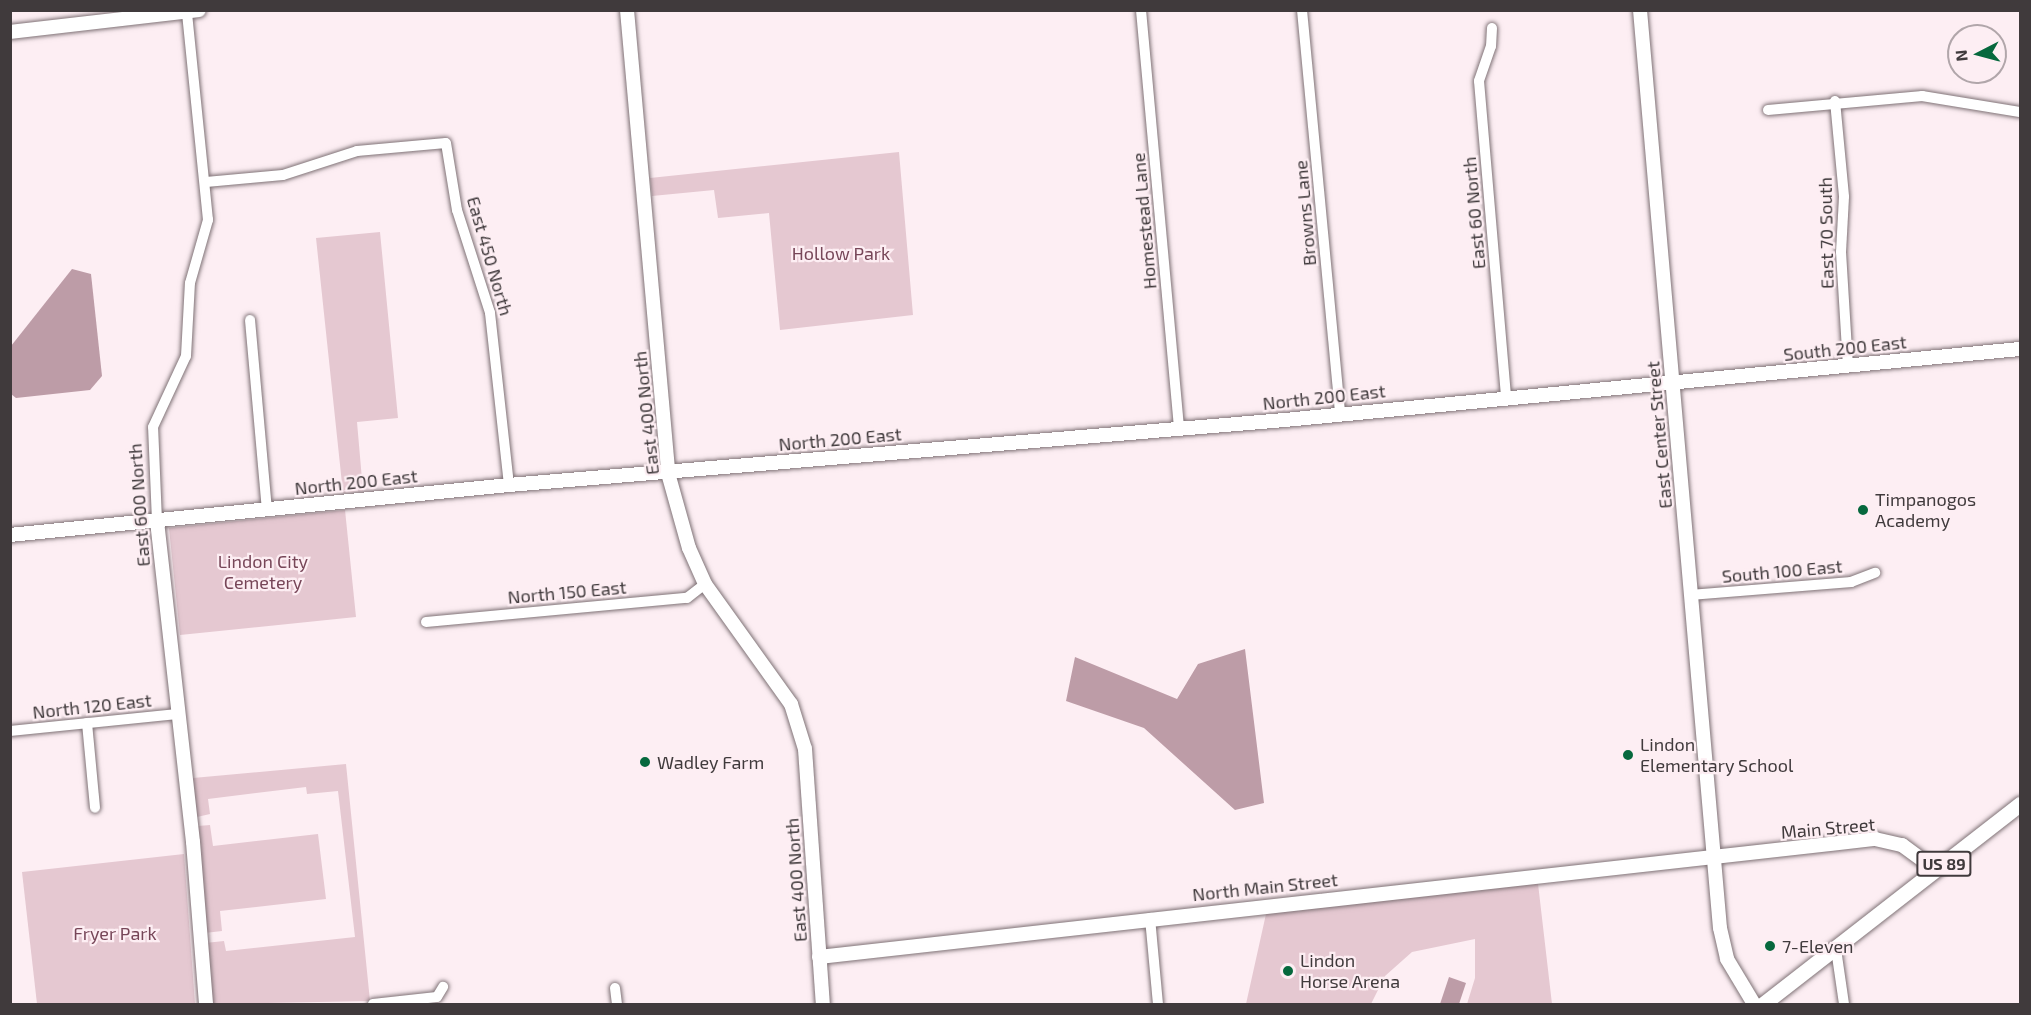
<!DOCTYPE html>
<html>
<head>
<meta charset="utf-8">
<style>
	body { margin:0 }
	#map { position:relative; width:2031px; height:1015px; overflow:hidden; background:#fdeef3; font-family:"Exo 2",sans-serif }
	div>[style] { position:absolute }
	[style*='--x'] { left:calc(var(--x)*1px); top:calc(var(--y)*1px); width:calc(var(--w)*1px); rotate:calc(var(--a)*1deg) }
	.green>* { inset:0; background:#e5c8d1 }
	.water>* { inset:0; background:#bd9ca7 }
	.roads { filter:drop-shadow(0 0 2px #7f7276) drop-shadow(0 0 2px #7f7276) }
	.street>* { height:10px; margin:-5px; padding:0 5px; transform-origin:5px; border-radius:5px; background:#fff }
	.secondary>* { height:14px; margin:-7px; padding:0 7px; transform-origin:7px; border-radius:7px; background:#fff }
	.primary>* { height:15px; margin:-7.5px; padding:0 7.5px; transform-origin:7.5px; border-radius:7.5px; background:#fff }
	.dots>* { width:16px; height:16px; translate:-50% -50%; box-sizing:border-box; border:3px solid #fdeef3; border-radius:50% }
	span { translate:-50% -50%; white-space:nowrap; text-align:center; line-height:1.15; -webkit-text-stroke:4.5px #fdeef3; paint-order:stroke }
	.shield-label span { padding:2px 4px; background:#fdeef3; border:2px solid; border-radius:4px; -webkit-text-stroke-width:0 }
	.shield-label { font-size:16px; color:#403a3c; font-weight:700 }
	.street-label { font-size:18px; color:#403a3c }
	.park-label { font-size:18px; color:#774658 }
	.poi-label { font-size:18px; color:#403a3c }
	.left { translate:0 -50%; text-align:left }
	.frame { position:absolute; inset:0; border:12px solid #403a3c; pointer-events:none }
	.north { position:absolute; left:1947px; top:24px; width:60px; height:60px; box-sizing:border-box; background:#fdeef3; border:2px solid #b1a6aa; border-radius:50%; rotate:264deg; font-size:16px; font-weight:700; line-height:24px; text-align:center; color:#403a3c }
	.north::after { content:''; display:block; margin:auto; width:21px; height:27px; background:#06683d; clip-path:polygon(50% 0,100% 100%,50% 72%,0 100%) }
</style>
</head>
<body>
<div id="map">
	<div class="green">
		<i style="clip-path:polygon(899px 152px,913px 315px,780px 330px,769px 213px,718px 218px,714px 190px,652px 196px,650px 178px)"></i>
		<i style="clip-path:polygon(380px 232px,398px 418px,357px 422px,363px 491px,343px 493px,316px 238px)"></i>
		<i style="clip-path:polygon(345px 510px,356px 617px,180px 635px,169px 528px)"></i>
		<i style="clip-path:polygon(346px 764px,370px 1001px,213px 1004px,205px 943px,224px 941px,226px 951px,355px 937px,338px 791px,307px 794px,306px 787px,208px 799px,210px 814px,197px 817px,193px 778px)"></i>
		<i style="clip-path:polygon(210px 825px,213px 846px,318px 834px,326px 899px,220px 911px,222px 931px,205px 933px,198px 826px)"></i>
		<i style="clip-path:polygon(184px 854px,195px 1004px,37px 1004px,22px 872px)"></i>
		<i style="clip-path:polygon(1537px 875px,1552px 1004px,1467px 1004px,1475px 978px,1475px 939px,1412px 952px,1385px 976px,1371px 1004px,1246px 1004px,1268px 905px)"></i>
	</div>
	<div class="water">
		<i style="clip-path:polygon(72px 269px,91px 274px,102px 376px,90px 390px,16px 398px,11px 394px,11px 346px)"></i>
		<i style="clip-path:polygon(1245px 649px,1264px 803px,1235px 810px,1144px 728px,1066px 701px,1075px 657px,1177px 699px,1198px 664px)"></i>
		<i style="clip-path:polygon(1449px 977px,1466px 983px,1459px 1004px,1440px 1004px)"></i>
	</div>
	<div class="roads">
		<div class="street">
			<i style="--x:1141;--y:10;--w:420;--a:84.8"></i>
			<i style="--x:1302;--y:10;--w:405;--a:84.6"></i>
			<i style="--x:1492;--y:28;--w:18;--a:93"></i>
			<i style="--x:1491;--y:46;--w:37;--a:109"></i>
			<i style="--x:1479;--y:81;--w:317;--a:85.1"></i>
			<i style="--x:1835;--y:101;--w:96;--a:84.6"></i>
			<i style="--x:1844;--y:197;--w:55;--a:93.1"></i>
			<i style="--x:1841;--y:252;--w:113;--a:86.5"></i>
			<i style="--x:1768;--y:110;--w:155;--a:-5.2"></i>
			<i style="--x:1922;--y:96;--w:99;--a:9.3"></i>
			<i style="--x:206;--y:182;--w:77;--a:-5.2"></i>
			<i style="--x:283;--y:175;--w:78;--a:-18"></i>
			<i style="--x:357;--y:151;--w:89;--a:-5.1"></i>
			<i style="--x:446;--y:143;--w:68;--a:80.7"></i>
			<i style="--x:457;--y:210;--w:108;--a:72.2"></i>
			<i style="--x:490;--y:313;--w:173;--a:83.7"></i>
			<i style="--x:250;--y:320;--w:191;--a:84.9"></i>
			<i style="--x:157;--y:521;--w:94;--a:-92.4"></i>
			<i style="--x:153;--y:427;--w:78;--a:-65.1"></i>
			<i style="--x:186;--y:356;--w:73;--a:-86.9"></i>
			<i style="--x:190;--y:283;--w:66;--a:-74.1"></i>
			<i style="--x:208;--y:220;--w:209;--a:-95.8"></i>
			<i style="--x:1690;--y:595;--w:162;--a:-4.6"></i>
			<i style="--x:1851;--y:582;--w:26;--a:-21"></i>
			<i style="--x:426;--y:622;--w:262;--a:-5.3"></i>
			<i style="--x:687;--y:598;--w:23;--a:-38"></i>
			<i style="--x:87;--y:723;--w:85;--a:84.6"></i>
			<i style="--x:10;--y:731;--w:168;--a:-5.8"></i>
			<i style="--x:1150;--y:918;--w:86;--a:84.7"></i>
			<i style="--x:1836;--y:949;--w:56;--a:81.7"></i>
			<i style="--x:615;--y:988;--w:16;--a:83"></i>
			<i style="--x:373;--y:1004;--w:64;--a:-6.2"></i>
			<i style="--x:437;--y:997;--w:12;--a:-59"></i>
		</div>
		<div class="secondary">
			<i style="--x:627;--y:10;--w:465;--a:84.9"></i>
			<i style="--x:668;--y:473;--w:78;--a:74.4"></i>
			<i style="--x:689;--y:548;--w:39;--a:66"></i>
			<i style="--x:705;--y:584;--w:148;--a:54.4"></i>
			<i style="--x:791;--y:704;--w:47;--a:72.7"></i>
			<i style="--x:805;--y:749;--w:256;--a:86"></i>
			<i style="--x:1640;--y:10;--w:921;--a:85.02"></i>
			<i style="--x:1720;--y:928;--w:32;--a:77"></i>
			<i style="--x:1727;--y:959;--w:52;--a:59"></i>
			<i style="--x:10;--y:32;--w:190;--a:-6.6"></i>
			<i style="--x:157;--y:521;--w:323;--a:83.6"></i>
			<i style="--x:193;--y:842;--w:163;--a:85.4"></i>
			<i style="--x:10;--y:535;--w:501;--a:-5.72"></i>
			<i style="--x:509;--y:485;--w:779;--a:-4.79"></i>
			<i style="--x:1285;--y:420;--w:738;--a:-5.52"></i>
			<i style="--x:819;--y:957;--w:1063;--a:-6.38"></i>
			<i style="--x:1875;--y:839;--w:28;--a:13"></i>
			<i style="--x:1902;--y:845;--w:42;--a:36.3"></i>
		</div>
		<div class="primary">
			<i style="--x:1763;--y:1004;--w:326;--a:-37.9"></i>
		</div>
	</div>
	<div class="dots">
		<i style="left:1863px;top:510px;background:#06683d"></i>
		<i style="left:1628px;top:755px;background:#06683d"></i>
		<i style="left:645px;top:762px;background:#06683d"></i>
		<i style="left:1770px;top:946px;background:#06683d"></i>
		<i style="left:1288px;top:971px;background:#06683d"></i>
	</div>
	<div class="shield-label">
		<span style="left:1944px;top:864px">US 89</span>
	</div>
	<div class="street-label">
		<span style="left:1305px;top:213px;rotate:-95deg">Browns Lane</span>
		<span style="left:1474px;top:213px;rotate:-95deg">East 60 North</span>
		<span style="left:1144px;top:221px;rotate:-95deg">Homestead Lane</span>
		<span style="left:1826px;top:233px;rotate:-91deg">East 70 South</span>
		<span style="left:490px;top:256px;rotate:74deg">East 450 North</span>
		<span style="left:1845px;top:348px;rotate:-6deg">South 200 East</span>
		<span style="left:1324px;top:397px;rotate:-6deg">North 200 East</span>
		<span style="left:646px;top:413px;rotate:-96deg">East 400 North</span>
		<span style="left:1659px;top:435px;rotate:-95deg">East Center Street</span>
		<span style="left:840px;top:439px;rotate:-5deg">North 200 East</span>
		<span style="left:356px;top:482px;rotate:-6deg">North 200 East</span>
		<span style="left:139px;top:505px;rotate:-94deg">East 600 North</span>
		<span style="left:1782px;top:571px;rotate:-5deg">South 100 East</span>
		<span style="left:567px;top:592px;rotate:-5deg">North 150 East</span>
		<span style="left:92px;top:706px;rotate:-6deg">North 120 East</span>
		<span style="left:1828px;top:828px;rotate:-5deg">Main Street</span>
		<span style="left:796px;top:880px;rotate:-94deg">East 400 North</span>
		<span style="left:1265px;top:887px;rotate:-6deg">North Main Street</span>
	</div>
	<div class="park-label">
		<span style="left:841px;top:253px">Hollow Park</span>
		<span style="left:263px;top:572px">Lindon City<br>Cemetery</span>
		<span style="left:115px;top:933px">Fryer Park</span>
	</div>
	<div class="poi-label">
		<span class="left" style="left:1875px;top:510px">Timpanogos<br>Academy</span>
		<span class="left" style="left:1640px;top:755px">Lindon<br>Elementary School</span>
		<span class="left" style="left:657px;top:762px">Wadley Farm</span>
		<span class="left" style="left:1782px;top:946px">7-Eleven</span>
		<span class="left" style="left:1300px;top:971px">Lindon<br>Horse Arena</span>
	</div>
	<div class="frame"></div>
	<div class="north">N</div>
</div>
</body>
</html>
